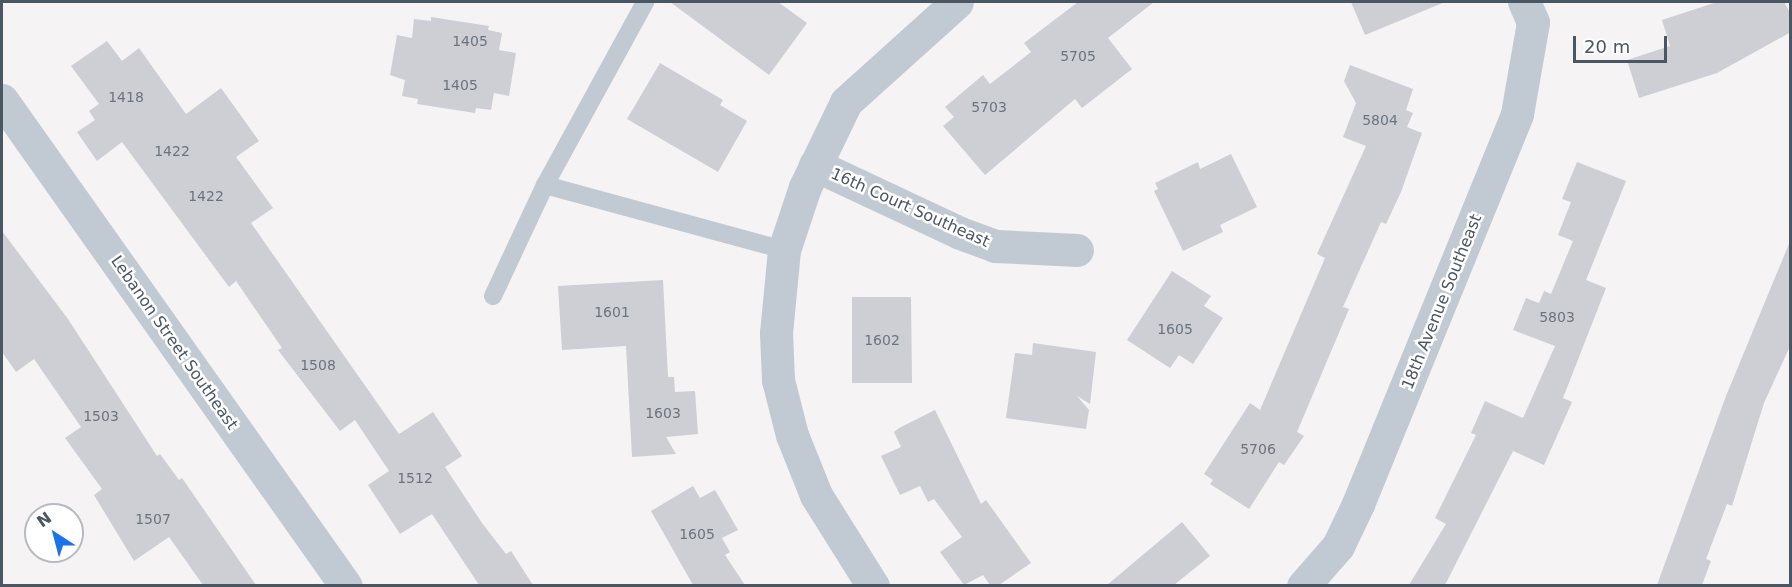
<!DOCTYPE html>
<html>
<head>
<meta charset="utf-8">
<style>
	body { margin:0 }
	#map { position:relative; width:1792px; height:587px; overflow:hidden; background:#f5f3f3; font-family:"DejaVu Sans",sans-serif }
	div>[style] { position:absolute }
	[style*='--x'] { left:calc(var(--x)*1px); top:calc(var(--y)*1px); width:calc(var(--w)*1px); rotate:calc(var(--a)*1deg) }
	.building>* { inset:0; background:#cdcfd5 }
	.service>* { height:18px; margin:-9px; padding:0 9px; transform-origin:9px; border-radius:9px; background:#c1cad2 }
	.minor>* { height:33px; margin:-16.5px; padding:0 16.5px; transform-origin:16.5px; border-radius:16.5px; background:#c1cad2 }
	span { translate:-50% -50%; white-space:nowrap; text-align:center; line-height:1.15; -webkit-text-stroke:5px #fff; paint-order:stroke }
	.number-label { font-size:14px; color:#6b747e }
	.number-label span { -webkit-text-stroke-width:0 }
	.street-label { font-size:16px; color:#4a5661 }
	.frame { position:absolute; inset:0; border:3px solid #4a5661; pointer-events:none }
	.north { position:absolute; left:24px; top:503px; width:60px; height:60px; box-sizing:border-box; background:#fff; border:2px solid #b7bbc0; border-radius:50%; rotate:324deg; font-size:16px; font-weight:700; line-height:24px; text-align:center; color:#4a5661 }
	.north::after { content:''; display:block; margin:auto; width:21px; height:27px; background:#1a73e8; clip-path:polygon(50% 0,100% 100%,50% 72%,0 100%) }
	.scale { position:absolute; left:1573px; top:36px; width:94px; height:27px; box-sizing:border-box; border:3px solid #4a5661; border-top:0; padding-left:8px; font-size:18px; line-height:21px; white-space:nowrap; color:#4a5661; -webkit-text-stroke:4px #fff; paint-order:stroke }
</style>
</head>
<body>
<div id="map">
	<div class="building">
		<i style="clip-path:polygon(670px 2px,778px 2px,807px 23px,769px 75px)"></i>
		<i style="clip-path:polygon(1078px 2px,1154px 2px,1108px 38px,1132px 69px,1082px 108px,1075px 99px,985px 175px,943px 126px,954px 117px,945px 107px,983px 75px,990px 84px,1031px 52px,1024px 43px)"></i>
		<i style="clip-path:polygon(1351px 2px,1445px 2px,1365px 35px)"></i>
		<i style="clip-path:polygon(1717px 2px,1784px 2px,1791px 14px,1791px 32px,1717px 73px,1639px 98px,1627px 60px,1670px 46px,1662px 20px)"></i>
		<i style="clip-path:polygon(431px 17px,489px 26px,488px 30px,502px 33px,499px 50px,516px 53px,509px 96px,494px 93px,491px 110px,476px 108px,475px 113px,417px 104px,418px 99px,402px 96px,405px 80px,390px 75px,397px 35px,412px 38px,414px 19px,431px 21px)"></i>
		<i style="clip-path:polygon(107px 41px,122px 61px,139px 48px,186px 114px,221px 88px,259px 141px,236px 157px,273px 208px,251px 223px,399px 434px,433px 412px,462px 456px,445px 467px,482px 523px,506px 554px,511px 551px,533px 585px,479px 585px,432px 514px,400px 534px,368px 485px,389px 471px,355px 420px,340px 431px,278px 350px,282px 348px,236px 281px,229px 287px,122px 142px,97px 161px,77px 132px,95px 120px,89px 111px,99px 104px,71px 66px)"></i>
		<i style="clip-path:polygon(660px 63px,723px 100px,720px 105px,747px 121px,718px 172px,627px 119px)"></i>
		<i style="clip-path:polygon(1350px 65px,1413px 89px,1406px 110px,1413px 113px,1407px 127px,1422px 133px,1401px 192px,1386px 224px,1381px 222px,1343px 307px,1349px 309px,1297px 432px,1304px 436px,1284px 465px,1279px 462px,1249px 509px,1210px 484px,1213px 480px,1204px 474px,1250px 403px,1260px 410px,1325px 258px,1317px 254px,1366px 146px,1343px 137px,1356px 103px,1344px 81px)"></i>
		<i style="clip-path:polygon(1231px 154px,1257px 207px,1220px 225px,1223px 232px,1183px 251px,1154px 191px,1158px 189px,1155px 183px,1198px 162px,1200px 169px)"></i>
		<i style="clip-path:polygon(1577px 162px,1626px 181px,1586px 280px,1606px 288px,1563px 398px,1572px 402px,1544px 465px,1513px 451px,1445px 585px,1409px 585px,1446px 524px,1435px 518px,1476px 435px,1471px 433px,1485px 401px,1523px 418px,1555px 346px,1513px 330px,1526px 298px,1539px 303px,1544px 291px,1551px 294px,1573px 241px,1558px 235px,1571px 202px,1562px 199px)"></i>
		<i style="clip-path:polygon(2px 231px,68px 319px,157px 456px,160px 454px,179px 480px,182px 478px,256px 585px,203px 585px,169px 537px,134px 561px,94px 495px,102px 489px,65px 438px,81px 427px,34px 359px,16px 372px,2px 352px)"></i>
		<i style="clip-path:polygon(1791px 239px,1791px 344px,1764px 403px,1732px 506px,1727px 504px,1706px 559px,1711px 561px,1702px 585px,1657px 585px,1726px 396px)"></i>
		<i style="clip-path:polygon(1172px 271px,1211px 296px,1204px 306px,1223px 318px,1193px 364px,1179px 355px,1170px 368px,1127px 340px)"></i>
		<i style="clip-path:polygon(663px 280px,668px 377px,674px 377px,675px 392px,695px 391px,698px 434px,666px 437px,676px 454px,632px 457px,626px 346px,562px 350px,558px 286px)"></i>
		<i style="clip-path:polygon(852px 297px,911px 297px,912px 383px,852px 383px)"></i>
		<i style="clip-path:polygon(1033px 343px,1096px 352px,1090px 404px,1077px 396px,1089px 410px,1086px 429px,1006px 418px,1015px 353px,1032px 355px)"></i>
		<i style="clip-path:polygon(935px 410px,981px 504px,986px 500px,1031px 563px,999px 585px,990px 585px,983px 575px,964px 585px,940px 552px,962px 537px,934px 499px,928px 502px,920px 486px,900px 495px,881px 456px,901px 447px,894px 432px,899px 428px)"></i>
		<i style="clip-path:polygon(693px 486px,700px 498px,715px 490px,738px 530px,722px 538px,730px 552px,725px 555px,745px 585px,693px 585px,651px 511px)"></i>
		<i style="clip-path:polygon(1182px 522px,1210px 556px,1174px 585px,1107px 585px)"></i>
	</div>
	<div class="service">
		<i style="--x:545;--y:185;--w:248;--a:15.2"></i>
		<i style="--x:493;--y:296;--w:123;--a:-64.9"></i>
		<i style="--x:545;--y:185;--w:209;--a:-61.3"></i>
	</div>
	<div class="minor">
		<i style="--x:2;--y:100;--w:595;--a:54.71"></i>
		<i style="--x:815;--y:165;--w:160;--a:25.1"></i>
		<i style="--x:960;--y:233;--w:37;--a:20"></i>
		<i style="--x:995;--y:246;--w:82;--a:2.8"></i>
		<i style="--x:873;--y:586;--w:107;--a:-122.1"></i>
		<i style="--x:816;--y:495;--w:65;--a:-111.8"></i>
		<i style="--x:792;--y:435;--w:57;--a:-104.3"></i>
		<i style="--x:778;--y:380;--w:47;--a:-92.4"></i>
		<i style="--x:776;--y:333;--w:83;--a:-84.5"></i>
		<i style="--x:784;--y:250;--w:66;--a:-71.6"></i>
		<i style="--x:805;--y:187;--w:94;--a:-64.2"></i>
		<i style="--x:846;--y:102;--w:149;--a:-42"></i>
		<i style="--x:1303;--y:586;--w:53;--a:-48.8"></i>
		<i style="--x:1338;--y:546;--w:47;--a:-64.5"></i>
		<i style="--x:1358;--y:504;--w:421;--a:-67.8"></i>
		<i style="--x:1517;--y:114;--w:93;--a:-80.1"></i>
		<i style="--x:1533;--y:22;--w:22;--a:-114"></i>
	</div>
	<div class="number-label">
		<span style="left:470px;top:41px">1405</span>
		<span style="left:1078px;top:56px">5705</span>
		<span style="left:460px;top:85px">1405</span>
		<span style="left:126px;top:97px">1418</span>
		<span style="left:989px;top:107px">5703</span>
		<span style="left:1380px;top:120px">5804</span>
		<span style="left:172px;top:151px">1422</span>
		<span style="left:206px;top:196px">1422</span>
		<span style="left:612px;top:312px">1601</span>
		<span style="left:1557px;top:317px">5803</span>
		<span style="left:1175px;top:329px">1605</span>
		<span style="left:882px;top:340px">1602</span>
		<span style="left:318px;top:365px">1508</span>
		<span style="left:663px;top:413px">1603</span>
		<span style="left:101px;top:416px">1503</span>
		<span style="left:1258px;top:449px">5706</span>
		<span style="left:415px;top:478px">1512</span>
		<span style="left:153px;top:519px">1507</span>
		<span style="left:697px;top:534px">1605</span>
	</div>
	<div class="street-label">
		<span style="left:910px;top:208px;rotate:24deg">16th Court Southeast</span>
		<span style="left:1442px;top:302px;rotate:-68deg">18th Avenue Southeast</span>
		<span style="left:174px;top:343px;rotate:55deg">Lebanon Street Southeast</span>
	</div>
	<div class="frame"></div>
	<div class="north">N</div>
	<div class="scale">20 m</div>
</div>
</body>
</html>
